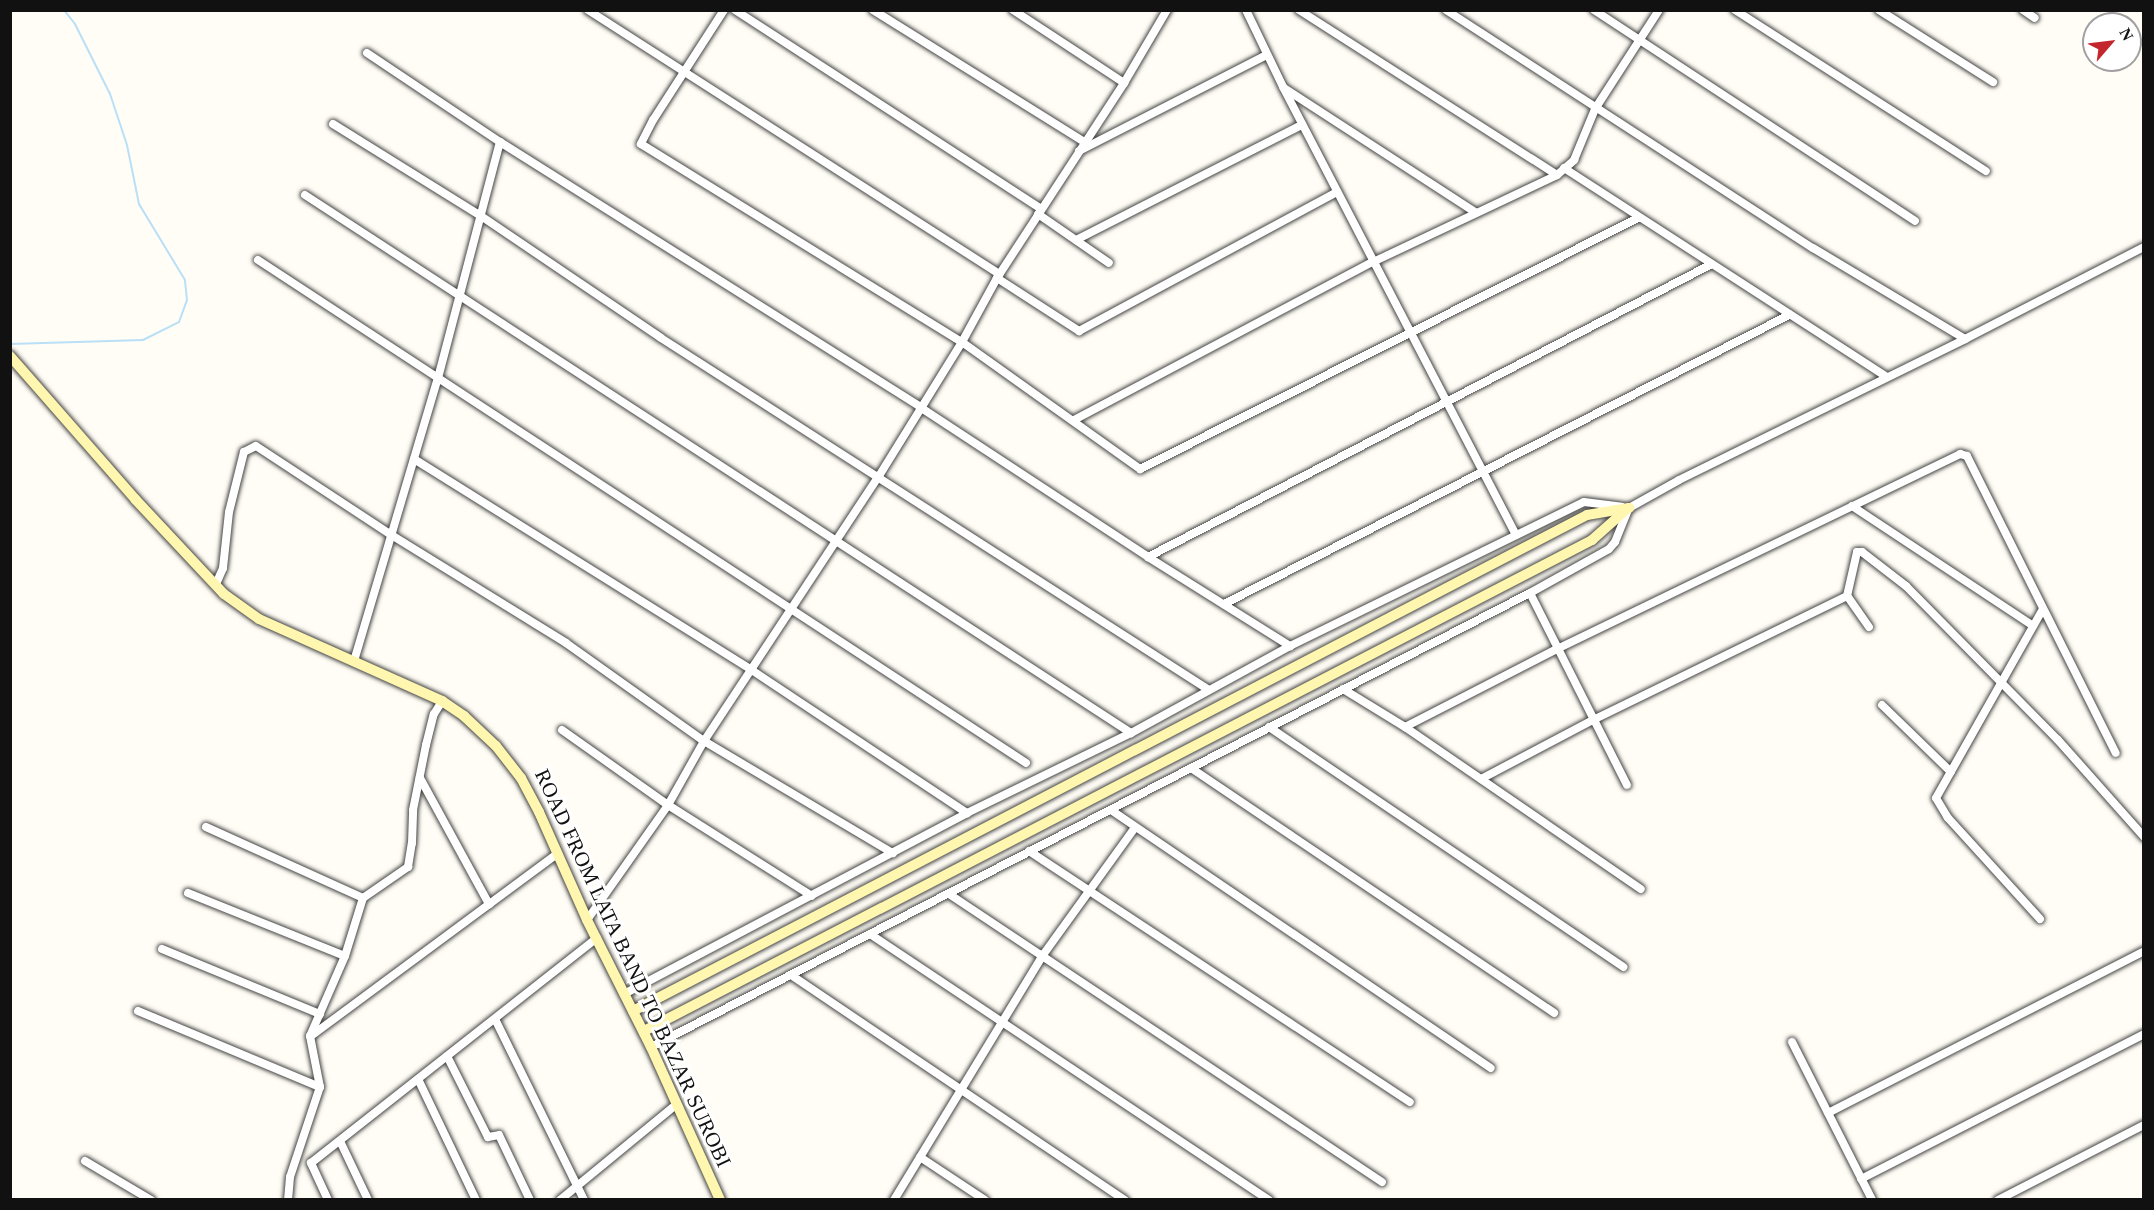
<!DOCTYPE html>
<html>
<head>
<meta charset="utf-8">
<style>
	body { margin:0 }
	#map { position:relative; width:2154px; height:1210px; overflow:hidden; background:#fffdf5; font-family:Georgia,serif }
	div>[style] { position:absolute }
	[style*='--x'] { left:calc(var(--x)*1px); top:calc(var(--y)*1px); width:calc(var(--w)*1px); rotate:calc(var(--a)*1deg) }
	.stream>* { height:2px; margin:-1px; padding:0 1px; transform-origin:1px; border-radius:1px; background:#b9e0f7 }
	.roads { filter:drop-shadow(0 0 2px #444) drop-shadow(0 0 2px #444) }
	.street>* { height:8px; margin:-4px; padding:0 4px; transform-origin:4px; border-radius:4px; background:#fff }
	.secondary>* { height:10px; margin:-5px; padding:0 5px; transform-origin:5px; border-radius:5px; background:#fff6b0 }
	span { translate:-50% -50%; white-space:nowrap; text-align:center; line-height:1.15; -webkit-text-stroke:6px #fff; paint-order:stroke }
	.street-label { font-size:21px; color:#111 }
	.frame { position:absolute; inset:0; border:12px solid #111; pointer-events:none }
	.north { position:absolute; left:2082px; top:12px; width:60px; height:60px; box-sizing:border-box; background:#fff; border:2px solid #a0a0a0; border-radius:50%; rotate:62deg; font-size:16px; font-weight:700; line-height:24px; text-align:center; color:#111 }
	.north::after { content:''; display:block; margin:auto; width:21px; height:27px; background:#c4262e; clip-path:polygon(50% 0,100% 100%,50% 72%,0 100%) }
</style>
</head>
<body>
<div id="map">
	<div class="stream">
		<i style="--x:10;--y:344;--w:133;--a:-1.7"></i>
		<i style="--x:143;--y:340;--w:40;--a:-26.6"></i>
		<i style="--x:179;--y:322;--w:23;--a:-70"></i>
		<i style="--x:187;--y:300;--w:20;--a:-96"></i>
		<i style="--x:185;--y:280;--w:89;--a:-121.2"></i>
		<i style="--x:139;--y:204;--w:60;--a:-101.5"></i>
		<i style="--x:127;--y:145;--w:54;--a:-108.4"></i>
		<i style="--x:110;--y:94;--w:78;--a:-116.6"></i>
		<i style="--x:75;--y:24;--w:18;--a:-128"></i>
	</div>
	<div class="roads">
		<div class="street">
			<i style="--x:588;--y:10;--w:489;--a:32.7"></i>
			<i style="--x:724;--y:10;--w:131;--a:122.8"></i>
			<i style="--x:653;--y:120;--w:27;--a:117"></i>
			<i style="--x:641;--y:144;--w:377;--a:31.7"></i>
			<i style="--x:962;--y:342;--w:219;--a:35.5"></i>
			<i style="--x:1140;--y:469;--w:558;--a:-26.75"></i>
			<i style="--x:735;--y:10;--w:365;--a:33"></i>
			<i style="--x:873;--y:10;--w:249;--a:32"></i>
			<i style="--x:1013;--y:10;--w:133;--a:33.3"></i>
			<i style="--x:1246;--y:10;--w:85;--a:64.3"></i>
			<i style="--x:1283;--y:87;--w:505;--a:62.52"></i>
			<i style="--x:1299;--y:10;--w:306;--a:32.6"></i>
			<i style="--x:1446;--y:10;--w:437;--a:33"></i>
			<i style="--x:1813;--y:248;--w:177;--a:30.9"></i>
			<i style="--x:1594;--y:10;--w:384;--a:33.3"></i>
			<i style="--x:1735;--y:10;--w:298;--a:32.7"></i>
			<i style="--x:1879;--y:10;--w:135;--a:32.3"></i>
			<i style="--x:2023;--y:10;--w:14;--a:34"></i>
			<i style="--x:367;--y:53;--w:160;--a:33.8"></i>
			<i style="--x:500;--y:142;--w:497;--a:32.2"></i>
			<i style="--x:920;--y:407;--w:273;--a:33.3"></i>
			<i style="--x:1148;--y:557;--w:168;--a:32.1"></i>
			<i style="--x:1284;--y:88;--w:228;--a:33"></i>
			<i style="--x:333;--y:124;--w:174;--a:31.9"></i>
			<i style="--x:481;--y:216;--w:217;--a:34.1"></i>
			<i style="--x:661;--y:338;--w:651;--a:32.71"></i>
			<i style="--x:1079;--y:151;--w:211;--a:-27.1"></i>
			<i style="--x:1564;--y:168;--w:383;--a:32.9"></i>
			<i style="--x:305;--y:195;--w:986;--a:33.08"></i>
			<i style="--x:1038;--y:214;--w:86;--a:34.6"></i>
			<i style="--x:1076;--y:240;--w:254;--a:-27"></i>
			<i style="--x:258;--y:260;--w:918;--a:33.22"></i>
			<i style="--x:997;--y:278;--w:98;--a:32.9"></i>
			<i style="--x:1079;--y:331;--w:293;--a:-28.3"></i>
			<i style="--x:1074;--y:420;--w:338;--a:-27.9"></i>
			<i style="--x:1373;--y:262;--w:204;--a:-25.3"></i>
			<i style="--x:1557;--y:175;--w:23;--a:-41"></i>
			<i style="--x:1574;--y:160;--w:55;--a:-67.6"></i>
			<i style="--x:1595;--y:109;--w:118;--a:-57.1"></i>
			<i style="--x:414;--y:459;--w:400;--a:32"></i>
			<i style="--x:753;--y:671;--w:257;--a:33.6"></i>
			<i style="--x:1852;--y:506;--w:217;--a:33.5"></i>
			<i style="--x:1148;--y:557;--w:633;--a:-27.46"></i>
			<i style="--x:216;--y:584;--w:17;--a:-66"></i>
			<i style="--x:223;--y:568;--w:56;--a:-83.9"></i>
			<i style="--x:229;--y:512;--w:62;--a:-76"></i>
			<i style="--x:244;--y:452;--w:13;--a:-27"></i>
			<i style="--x:256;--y:446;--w:164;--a:33.3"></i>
			<i style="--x:393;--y:536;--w:203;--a:31.7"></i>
			<i style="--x:566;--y:643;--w:169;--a:35.4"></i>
			<i style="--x:704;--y:741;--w:220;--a:30.7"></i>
			<i style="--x:1530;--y:593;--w:215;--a:63.2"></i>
			<i style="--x:1224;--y:604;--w:635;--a:-27.09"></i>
			<i style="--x:1869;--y:627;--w:38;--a:-125"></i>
			<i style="--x:1847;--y:596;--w:45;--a:-77.2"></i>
			<i style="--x:1857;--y:552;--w:5;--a:0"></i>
			<i style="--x:1862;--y:552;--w:56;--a:37.7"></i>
			<i style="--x:1906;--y:586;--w:216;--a:45.4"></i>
			<i style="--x:2058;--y:740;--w:130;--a:48.4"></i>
			<i style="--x:354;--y:661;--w:295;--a:-73.5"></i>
			<i style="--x:438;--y:378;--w:244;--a:-75.3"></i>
			<i style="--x:1343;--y:689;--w:73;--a:31.5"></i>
			<i style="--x:1405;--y:727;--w:286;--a:34.5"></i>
			<i style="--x:1882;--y:705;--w:96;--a:44.2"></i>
			<i style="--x:1269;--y:727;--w:428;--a:34.1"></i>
			<i style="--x:1405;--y:727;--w:171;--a:-27.2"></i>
			<i style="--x:1557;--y:649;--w:448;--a:-25.8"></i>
			<i style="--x:1960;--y:454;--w:7;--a:16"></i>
			<i style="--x:1967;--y:456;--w:332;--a:63.4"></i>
			<i style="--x:562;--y:730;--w:130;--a:35.3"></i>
			<i style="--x:668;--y:805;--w:170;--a:32.3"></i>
			<i style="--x:1191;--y:768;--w:438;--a:34"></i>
			<i style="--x:420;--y:778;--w:144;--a:61.3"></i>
			<i style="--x:1481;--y:779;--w:127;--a:-27.8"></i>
			<i style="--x:1593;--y:720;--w:283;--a:-26"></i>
			<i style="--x:1111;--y:810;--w:459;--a:34.2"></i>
			<i style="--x:206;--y:827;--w:172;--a:24.3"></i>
			<i style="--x:1029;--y:851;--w:456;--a:33.4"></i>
			<i style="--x:188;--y:893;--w:169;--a:21.9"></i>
			<i style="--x:949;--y:894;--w:520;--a:33.63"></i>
			<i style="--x:2040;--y:919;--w:137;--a:-132.3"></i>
			<i style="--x:1948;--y:818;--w:23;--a:-121"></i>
			<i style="--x:1936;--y:798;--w:217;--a:-60.5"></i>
			<i style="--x:587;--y:920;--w:141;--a:-54.8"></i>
			<i style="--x:668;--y:805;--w:73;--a:-60.6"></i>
			<i style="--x:704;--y:741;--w:318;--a:-56.6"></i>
			<i style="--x:879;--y:476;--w:158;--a:-58.2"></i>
			<i style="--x:962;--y:342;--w:73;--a:-61.3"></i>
			<i style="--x:997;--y:278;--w:233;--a:-56.9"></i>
			<i style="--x:1124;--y:83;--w:85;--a:-59.5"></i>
			<i style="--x:870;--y:934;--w:480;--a:33.7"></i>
			<i style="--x:162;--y:949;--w:171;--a:22.4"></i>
			<i style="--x:791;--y:975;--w:403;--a:34"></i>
			<i style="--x:624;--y:994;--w:388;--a:-27.8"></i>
			<i style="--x:967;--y:813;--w:182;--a:-26"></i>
			<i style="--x:1131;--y:733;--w:181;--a:-28.7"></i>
			<i style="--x:1290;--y:646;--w:327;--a:-26.1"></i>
			<i style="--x:1584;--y:502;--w:38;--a:7"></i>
			<i style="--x:138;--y:1011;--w:197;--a:22.7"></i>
			<i style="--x:495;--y:1019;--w:202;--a:63.8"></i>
			<i style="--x:311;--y:1036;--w:307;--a:-36.5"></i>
			<i style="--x:1792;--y:1042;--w:177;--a:63.1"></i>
			<i style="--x:651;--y:1047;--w:989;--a:-27.32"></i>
			<i style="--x:1530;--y:593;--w:90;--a:-29.1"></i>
			<i style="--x:1609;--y:549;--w:9;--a:-49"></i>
			<i style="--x:1615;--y:542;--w:37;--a:-68"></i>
			<i style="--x:1629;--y:508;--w:57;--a:-29.2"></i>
			<i style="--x:1679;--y:480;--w:319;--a:-26.2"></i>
			<i style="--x:1965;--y:339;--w:201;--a:-27.2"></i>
			<i style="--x:447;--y:1056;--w:91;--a:63.2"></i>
			<i style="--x:488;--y:1137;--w:11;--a:-10"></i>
			<i style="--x:499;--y:1135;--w:72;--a:64.5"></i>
			<i style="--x:418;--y:1079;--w:134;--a:64.4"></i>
			<i style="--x:1828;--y:1113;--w:355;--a:-27.1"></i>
			<i style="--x:340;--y:1141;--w:65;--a:64.6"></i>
			<i style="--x:920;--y:1157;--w:78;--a:33.5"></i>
			<i style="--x:85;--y:1161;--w:77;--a:30.6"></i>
			<i style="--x:1861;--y:1179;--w:318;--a:-27.1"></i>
			<i style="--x:288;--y:1200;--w:23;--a:-85"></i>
			<i style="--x:290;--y:1177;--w:95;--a:-71.6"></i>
			<i style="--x:320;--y:1087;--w:52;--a:-101.1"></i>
			<i style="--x:310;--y:1036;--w:87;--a:-66.4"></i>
			<i style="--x:345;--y:956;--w:61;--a:-72.8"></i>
			<i style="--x:363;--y:898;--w:55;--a:-34.6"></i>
			<i style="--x:408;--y:867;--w:24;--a:-81"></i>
			<i style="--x:412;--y:843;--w:33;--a:-88"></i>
			<i style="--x:413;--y:810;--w:66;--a:-78.7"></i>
			<i style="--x:426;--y:745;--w:32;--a:-76"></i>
			<i style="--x:434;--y:714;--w:15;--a:-58"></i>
			<i style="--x:328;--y:1200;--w:41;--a:-114.7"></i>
			<i style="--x:311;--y:1163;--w:364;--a:-38.2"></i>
			<i style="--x:560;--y:1200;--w:151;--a:-39.4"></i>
			<i style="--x:894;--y:1200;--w:287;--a:-58.7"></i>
			<i style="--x:1043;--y:955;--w:155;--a:-54.2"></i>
			<i style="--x:1998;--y:1200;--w:164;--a:-27.2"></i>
		</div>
		<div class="secondary">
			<i style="--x:10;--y:356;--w:190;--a:48.8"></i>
			<i style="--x:135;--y:499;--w:130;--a:46.9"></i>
			<i style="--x:224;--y:594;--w:43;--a:35.5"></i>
			<i style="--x:259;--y:619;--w:201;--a:24.1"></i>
			<i style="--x:442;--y:701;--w:27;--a:34"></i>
			<i style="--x:464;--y:716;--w:44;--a:43.2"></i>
			<i style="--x:496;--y:746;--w:41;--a:52"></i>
			<i style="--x:521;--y:778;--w:38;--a:62"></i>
			<i style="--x:539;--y:812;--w:118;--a:66"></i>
			<i style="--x:587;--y:920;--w:142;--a:63.3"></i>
			<i style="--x:651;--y:1047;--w:168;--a:65.7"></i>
			<i style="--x:633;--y:1011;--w:1075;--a:-27.47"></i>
			<i style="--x:1587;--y:515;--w:43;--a:-9.5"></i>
			<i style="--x:644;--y:1031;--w:1068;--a:-27.38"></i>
			<i style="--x:1592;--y:540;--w:48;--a:-41.6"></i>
		</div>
	</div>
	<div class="street-label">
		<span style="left:633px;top:968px;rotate:65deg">ROAD FROM LATA BAND TO BAZAR SUROBI</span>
	</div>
	<div class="frame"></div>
	<div class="north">N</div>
</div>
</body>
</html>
